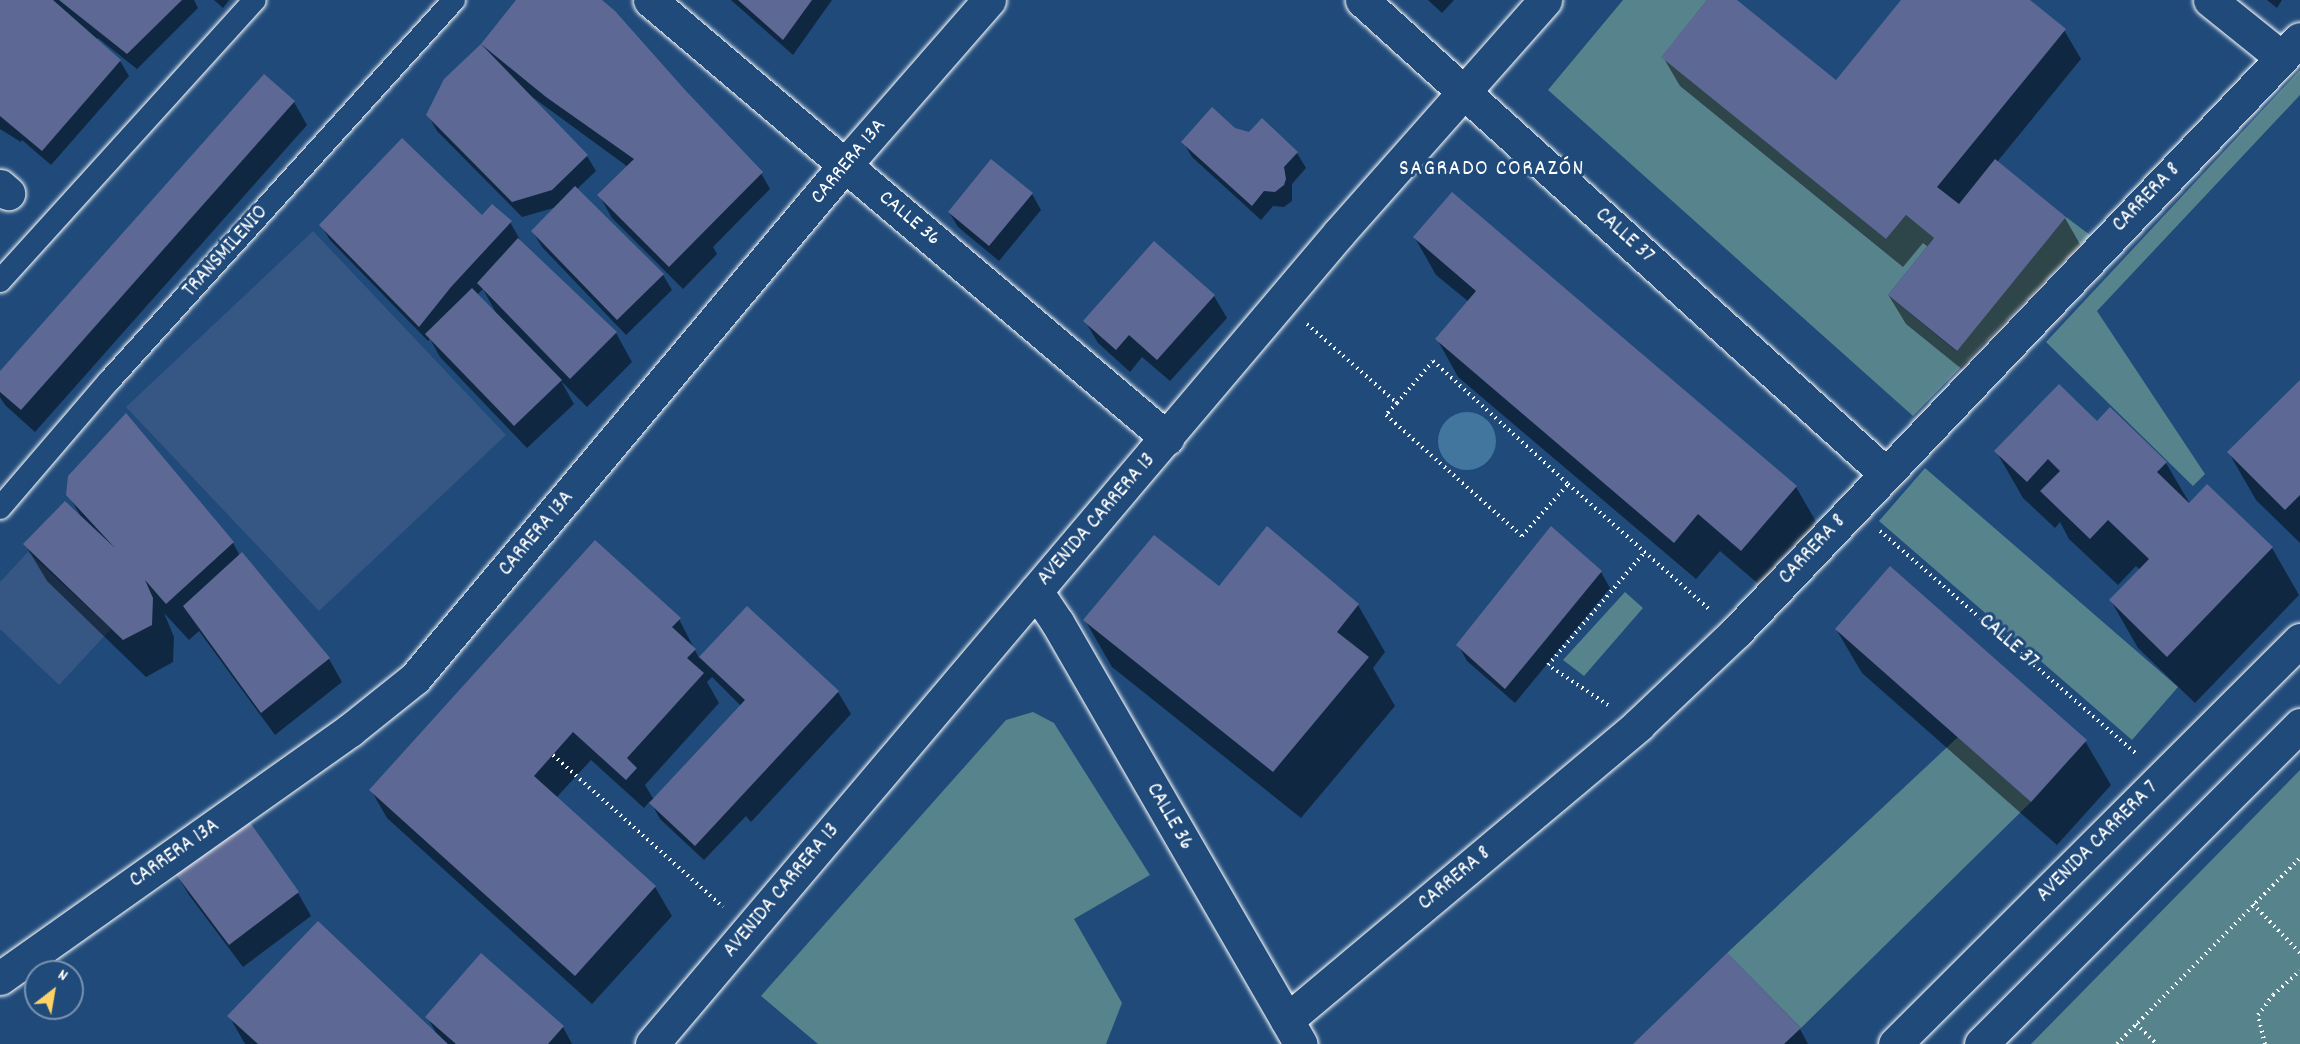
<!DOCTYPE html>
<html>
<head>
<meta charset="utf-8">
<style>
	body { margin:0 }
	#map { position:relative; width:2300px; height:1044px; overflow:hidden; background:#1f4a7a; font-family:Dekko,sans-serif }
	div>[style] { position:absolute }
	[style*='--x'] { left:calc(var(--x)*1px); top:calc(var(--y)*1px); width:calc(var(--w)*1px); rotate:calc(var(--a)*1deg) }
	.built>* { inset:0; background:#365684 }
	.green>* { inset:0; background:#57838c }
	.water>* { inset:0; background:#42769f }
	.round { border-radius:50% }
	.shadow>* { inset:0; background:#0007 }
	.building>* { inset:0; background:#5d6994 }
	.path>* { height:4px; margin-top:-2px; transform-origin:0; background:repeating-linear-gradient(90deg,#fff 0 1.5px,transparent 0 6px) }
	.roads { filter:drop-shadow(0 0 2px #fff) drop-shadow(0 0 2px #fff) }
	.service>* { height:22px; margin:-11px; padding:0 11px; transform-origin:11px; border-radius:11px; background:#1f4a7a }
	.minor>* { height:33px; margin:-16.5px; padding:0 16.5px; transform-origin:16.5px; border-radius:16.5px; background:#1f4a7a }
	.tertiary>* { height:33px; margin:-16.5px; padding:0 16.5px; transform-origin:16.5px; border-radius:16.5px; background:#1f4a7a }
	.secondary>* { height:33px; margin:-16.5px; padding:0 16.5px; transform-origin:16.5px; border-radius:16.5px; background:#1f4a7a }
	.primary>* { height:33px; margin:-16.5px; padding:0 16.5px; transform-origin:16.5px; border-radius:16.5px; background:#1f4a7a }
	span { translate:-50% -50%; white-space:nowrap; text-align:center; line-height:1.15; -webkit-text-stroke:6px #1f4a7a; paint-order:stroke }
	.street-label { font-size:21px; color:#fff }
	.neighbourhood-label { font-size:22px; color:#fff; letter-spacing:1.5px }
	.north { position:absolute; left:24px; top:960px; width:60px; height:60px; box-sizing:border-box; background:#1f4a7a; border:2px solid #7992af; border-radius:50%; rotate:31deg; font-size:16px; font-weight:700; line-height:24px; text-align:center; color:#fff }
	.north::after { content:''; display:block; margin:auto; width:21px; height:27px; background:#ffd166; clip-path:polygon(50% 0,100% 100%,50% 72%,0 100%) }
</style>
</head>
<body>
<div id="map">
	<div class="built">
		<i style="clip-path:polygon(313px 231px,506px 435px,319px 611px,126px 407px)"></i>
		<i style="clip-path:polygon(28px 552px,111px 629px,59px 685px,0 629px,0 582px)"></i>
	</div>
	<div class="green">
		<i style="clip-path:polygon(1623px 0,1707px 0,1662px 57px,1886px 239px,1906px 215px,1934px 238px,1888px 295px,1956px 351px,2066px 217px,2090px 235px,1913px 416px,1548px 90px)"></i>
		<i style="clip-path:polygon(2300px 70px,2300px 95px,2097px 311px,2205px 474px,2193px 486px,2046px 342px)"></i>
		<i style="clip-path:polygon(1925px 468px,2178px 687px,2132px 740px,1879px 521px)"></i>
		<i style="clip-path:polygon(1625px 592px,1643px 608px,1584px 676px,1563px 660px)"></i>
		<i style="clip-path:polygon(1033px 712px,1054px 723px,1150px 875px,1074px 919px,1122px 1003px,1106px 1044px,818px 1044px,761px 996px,1006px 720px)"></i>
		<i style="clip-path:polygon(1958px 737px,2031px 802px,1801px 1028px,1727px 953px)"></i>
		<i style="clip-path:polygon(2300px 770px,2300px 1044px,2031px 1044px)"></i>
	</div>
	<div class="water">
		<i class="round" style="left:1438px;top:412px;width:58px;height:58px"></i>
	</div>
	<div class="shadow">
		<i style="clip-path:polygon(0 0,194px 0,198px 8px,137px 69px,98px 38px,96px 40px,120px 61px,129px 76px,51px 165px,22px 140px,21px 142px,0 129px)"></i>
		<i style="clip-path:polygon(214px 0,229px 0,223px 8px)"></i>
		<i style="clip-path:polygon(518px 0,600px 0,761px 173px,770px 189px,713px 247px,717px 254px,683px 289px,612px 218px,599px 195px,628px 167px,531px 96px,587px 156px,596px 171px,576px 190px,663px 275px,672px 290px,626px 335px,542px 247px,533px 232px,557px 207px,522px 217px,437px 131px,428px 115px)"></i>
		<i style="clip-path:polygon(731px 0,832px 0,793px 55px)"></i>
		<i style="clip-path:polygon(1428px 0,1454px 0,1442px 13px)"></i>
		<i style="clip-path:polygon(1709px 0,1735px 0,1836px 82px,1903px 0,2028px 0,2064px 30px,2081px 59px,1997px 162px,2065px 218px,2081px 246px,1974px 379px,1906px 324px,1889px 296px,1928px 247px,1923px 243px,1903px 267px,1680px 86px,1663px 57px)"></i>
		<i style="clip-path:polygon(2267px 0,2282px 0,2277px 8px)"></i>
		<i style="clip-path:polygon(294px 102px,307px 125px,35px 432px,5px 405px,0 397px,0 373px)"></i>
		<i style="clip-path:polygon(1183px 142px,1297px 153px,1306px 168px,1292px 184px,1292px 201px,1284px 207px,1273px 206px,1261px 220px,1192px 157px)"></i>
		<i style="clip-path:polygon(1032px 194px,1041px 210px,999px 261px,958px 227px,949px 212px)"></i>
		<i style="clip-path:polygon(1452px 194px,1796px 487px,1818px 525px,1763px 588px,1720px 551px,1696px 579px,1458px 377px,1437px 339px,1469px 302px,1436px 275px,1415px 238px)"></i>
		<i style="clip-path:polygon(evenodd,482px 217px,510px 222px,523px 245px,616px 333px,632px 362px,587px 407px,561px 381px,574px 404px,527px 448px,440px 357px,430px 339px,428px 341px,330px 240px,321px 225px,482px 217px,483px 289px,496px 313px,477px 295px,483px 289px)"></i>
		<i style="clip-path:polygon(1214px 296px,1227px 318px,1170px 381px,1142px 357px,1130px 372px,1098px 343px,1085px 321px)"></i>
		<i style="clip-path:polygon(2300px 382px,2300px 543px,2256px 500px,2229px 453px)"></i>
		<i style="clip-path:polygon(2097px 423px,2166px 463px,2190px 504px,2272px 548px,2299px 595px,2195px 703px,2138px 648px,2111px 601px,2140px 570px,2136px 566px,2118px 585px,2069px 539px,2060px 522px,2055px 528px,2023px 498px,1996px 451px)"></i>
		<i style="clip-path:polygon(68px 494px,233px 543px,240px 556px,329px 659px,342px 682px,275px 735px,199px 631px,189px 640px,164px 613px,174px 637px,173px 662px,146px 677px,47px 581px,25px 544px,80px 515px)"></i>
		<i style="clip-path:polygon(1601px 572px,1610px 588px,1515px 703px,1467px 661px,1458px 645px)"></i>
		<i style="clip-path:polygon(1219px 588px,1358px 605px,1385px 652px,1373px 668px,1395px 706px,1301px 818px,1112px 667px,1085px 620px)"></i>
		<i style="clip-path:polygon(evenodd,747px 608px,838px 692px,851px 714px,751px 822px,746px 816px,704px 860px,660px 819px,650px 801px,644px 808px,591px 760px,556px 798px,655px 887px,672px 916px,592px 1004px,387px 818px,371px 790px,679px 619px,699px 658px,747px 608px,712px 677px,741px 706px,654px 800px,645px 785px,719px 703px,707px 682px,712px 677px)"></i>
		<i style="clip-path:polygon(1836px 629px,2085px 741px,2111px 785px,2057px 845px,1862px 673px)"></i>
		<i style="clip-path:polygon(176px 873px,298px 893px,311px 916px,243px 967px,189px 895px)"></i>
		<i style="clip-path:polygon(482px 955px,563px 1027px,572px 1044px,245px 1044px,229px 1016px,438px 1036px,427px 1017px)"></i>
		<i style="clip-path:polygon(1800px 1029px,1808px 1044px,1635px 1044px)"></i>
	</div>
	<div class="building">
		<i style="clip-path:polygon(0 0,53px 0,121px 60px,42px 151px,0 116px)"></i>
		<i style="clip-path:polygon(59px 0,182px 0,127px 54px)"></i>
		<i style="clip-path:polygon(516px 0,602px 0,615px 11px,686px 91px,763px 172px,669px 267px,597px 195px,634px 159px,546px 97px,481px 44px)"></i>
		<i style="clip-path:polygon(738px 0,812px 0,783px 40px)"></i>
		<i style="clip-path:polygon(1707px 0,1737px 0,1836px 80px,1901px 0,2030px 0,2066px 29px,1937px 187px,1959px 204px,1995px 159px,2066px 217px,1957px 351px,1888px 295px,1934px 238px,1906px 215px,1886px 239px,1661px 57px)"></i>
		<i style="clip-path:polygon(481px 44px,588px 155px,552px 190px,512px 202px,426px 115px,444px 79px)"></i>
		<i style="clip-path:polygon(264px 74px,295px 101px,21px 410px,0 392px,0 371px)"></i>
		<i style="clip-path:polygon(1212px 107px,1235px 128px,1249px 132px,1262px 118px,1298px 152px,1284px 167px,1286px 179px,1284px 185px,1275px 192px,1264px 191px,1252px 206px,1181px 142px)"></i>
		<i style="clip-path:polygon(402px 138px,482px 215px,492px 204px,512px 221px,451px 287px,419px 327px,319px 225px)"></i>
		<i style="clip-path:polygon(991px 159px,1033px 193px,989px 246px,948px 212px)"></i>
		<i style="clip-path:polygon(575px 186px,664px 274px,617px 320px,531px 231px)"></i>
		<i style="clip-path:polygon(1452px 192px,1797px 486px,1741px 551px,1698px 514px,1674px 543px,1435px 339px,1476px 291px,1413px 237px)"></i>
		<i style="clip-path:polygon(518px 238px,617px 332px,570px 379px,477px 283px)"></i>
		<i style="clip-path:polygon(1154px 241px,1215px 295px,1157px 360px,1129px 335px,1116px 350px,1083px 321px)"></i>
		<i style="clip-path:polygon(472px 288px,562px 380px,514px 426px,425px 334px)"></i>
		<i style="clip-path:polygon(2300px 380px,2300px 495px,2285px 510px,2227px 452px)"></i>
		<i style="clip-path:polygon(2059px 384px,2097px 421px,2110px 407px,2167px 462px,2157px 472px,2189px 503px,2207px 484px,2273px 547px,2167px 657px,2109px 600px,2149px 559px,2108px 520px,2090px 539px,2040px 491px,2060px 471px,2048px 459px,2027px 482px,1994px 451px)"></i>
		<i style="clip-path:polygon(126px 413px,234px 542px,166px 604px,145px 580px,153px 598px,152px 625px,123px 640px,23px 544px,65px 501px,115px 548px,66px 495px,68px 476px)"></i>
		<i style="clip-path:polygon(1267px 526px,1359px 604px,1337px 632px,1369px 657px,1273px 772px,1083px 620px,1154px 535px,1219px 586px)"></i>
		<i style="clip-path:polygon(1551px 526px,1602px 571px,1505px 689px,1456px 645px)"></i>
		<i style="clip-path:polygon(595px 540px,681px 618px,672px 627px,696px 649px,687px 658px,704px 673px,627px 758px,637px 768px,626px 780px,573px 732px,534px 776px,656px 886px,575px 976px,369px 790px)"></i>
		<i style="clip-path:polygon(242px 552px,330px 658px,261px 713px,183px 606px)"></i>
		<i style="clip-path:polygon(1890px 566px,2087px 740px,2031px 802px,1835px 629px)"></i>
		<i style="clip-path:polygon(747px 606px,839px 691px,695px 846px,649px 803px,745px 700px,699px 657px)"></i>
		<i style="clip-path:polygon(249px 821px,299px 892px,229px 945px,174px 872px)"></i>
		<i style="clip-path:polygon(318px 921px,448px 1044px,258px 1044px,227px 1016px)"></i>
		<i style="clip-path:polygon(481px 953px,564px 1026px,548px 1044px,456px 1044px,425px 1017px)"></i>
		<i style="clip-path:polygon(1727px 953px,1801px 1028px,1784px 1044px,1633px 1044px)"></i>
	</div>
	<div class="path">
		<i style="--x:1307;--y:324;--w:120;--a:41.3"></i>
		<i style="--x:1397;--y:403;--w:16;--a:133"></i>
		<i style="--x:1386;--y:415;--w:182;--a:41.7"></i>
		<i style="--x:1522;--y:536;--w:69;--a:-48.5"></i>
		<i style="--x:1568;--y:484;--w:188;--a:41.6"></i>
		<i style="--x:1397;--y:403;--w:55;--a:-49.4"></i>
		<i style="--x:1433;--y:361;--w:183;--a:42.3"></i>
		<i style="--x:1880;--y:531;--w:338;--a:41"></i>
		<i style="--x:1608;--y:705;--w:72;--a:-146.3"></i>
		<i style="--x:1548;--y:665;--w:149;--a:-49.4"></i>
		<i style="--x:553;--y:755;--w:228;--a:41.8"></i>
		<i style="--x:2253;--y:904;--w:68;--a:46.2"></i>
		<i style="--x:2136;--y:1024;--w:29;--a:44"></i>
		<i style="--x:2117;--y:1044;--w:261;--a:-45.5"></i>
		<i style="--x:2265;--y:1044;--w:30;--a:-104"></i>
		<i style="--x:2258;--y:1015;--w:25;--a:-53"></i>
		<i style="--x:2273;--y:995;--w:36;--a:-42"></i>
	</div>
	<div class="roads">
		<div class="service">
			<i style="--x:0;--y:281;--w:379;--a:-47.8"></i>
			<i style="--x:0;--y:508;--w:167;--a:-49.4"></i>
			<i style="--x:109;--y:381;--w:514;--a:-47.84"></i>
		</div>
		<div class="minor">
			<i style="--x:650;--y:0;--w:678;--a:40.27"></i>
			<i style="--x:1362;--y:0;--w:705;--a:42.13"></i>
			<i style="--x:2210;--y:0;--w:91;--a:38.8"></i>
			<i style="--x:0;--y:186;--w:11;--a:41"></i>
			<i style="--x:0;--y:978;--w:429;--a:-35.3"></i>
			<i style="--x:350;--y:730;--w:83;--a:-38.7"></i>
			<i style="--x:415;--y:678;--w:669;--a:-50.03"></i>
			<i style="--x:845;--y:165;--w:219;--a:-48.9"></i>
			<i style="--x:1287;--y:1020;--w:459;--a:-40"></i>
			<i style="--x:1638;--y:725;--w:135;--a:-43.5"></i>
			<i style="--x:1736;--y:632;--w:818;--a:-46.44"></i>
		</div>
		<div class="tertiary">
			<i style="--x:1036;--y:591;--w:37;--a:56"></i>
			<i style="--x:1057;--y:622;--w:487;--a:60"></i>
		</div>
		<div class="secondary">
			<i style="--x:652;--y:1044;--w:1063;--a:-49.73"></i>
			<i style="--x:1339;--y:233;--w:311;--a:-48.5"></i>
		</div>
		<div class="primary">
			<i style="--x:1895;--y:1044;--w:572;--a:-44.93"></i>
			<i style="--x:1981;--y:1044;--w:451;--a:-45"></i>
		</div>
	</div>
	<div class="street-label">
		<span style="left:849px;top:162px;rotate:-50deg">CARRERA 13A</span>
		<span style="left:2147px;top:198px;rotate:-46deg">CARRERA 8</span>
		<span style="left:909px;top:219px;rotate:40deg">CALLE 36</span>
		<span style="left:1624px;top:236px;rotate:42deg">CALLE 37</span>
		<span style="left:226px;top:252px;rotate:-48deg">TRANSMILENIO</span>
		<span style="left:1097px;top:520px;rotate:-49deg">AVENIDA CARRERA 13</span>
		<span style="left:537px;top:534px;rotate:-50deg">CARRERA 13A</span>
		<span style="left:1813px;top:550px;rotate:-47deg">CARRERA 8</span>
		<span style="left:2008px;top:642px;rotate:41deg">CALLE 37</span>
		<span style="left:1169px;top:817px;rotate:60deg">CALLE 36</span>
		<span style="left:2098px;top:842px;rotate:-45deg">AVENIDA CARRERA 7</span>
		<span style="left:175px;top:854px;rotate:-35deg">CARRERA 13A</span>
		<span style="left:1455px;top:879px;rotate:-40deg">CARRERA 8</span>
		<span style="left:782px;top:891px;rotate:-50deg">AVENIDA CARRERA 13</span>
	</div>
	<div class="neighbourhood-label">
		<span style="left:1492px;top:170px">SAGRADO CORAZÓN</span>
	</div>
	<div class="north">N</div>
</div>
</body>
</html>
